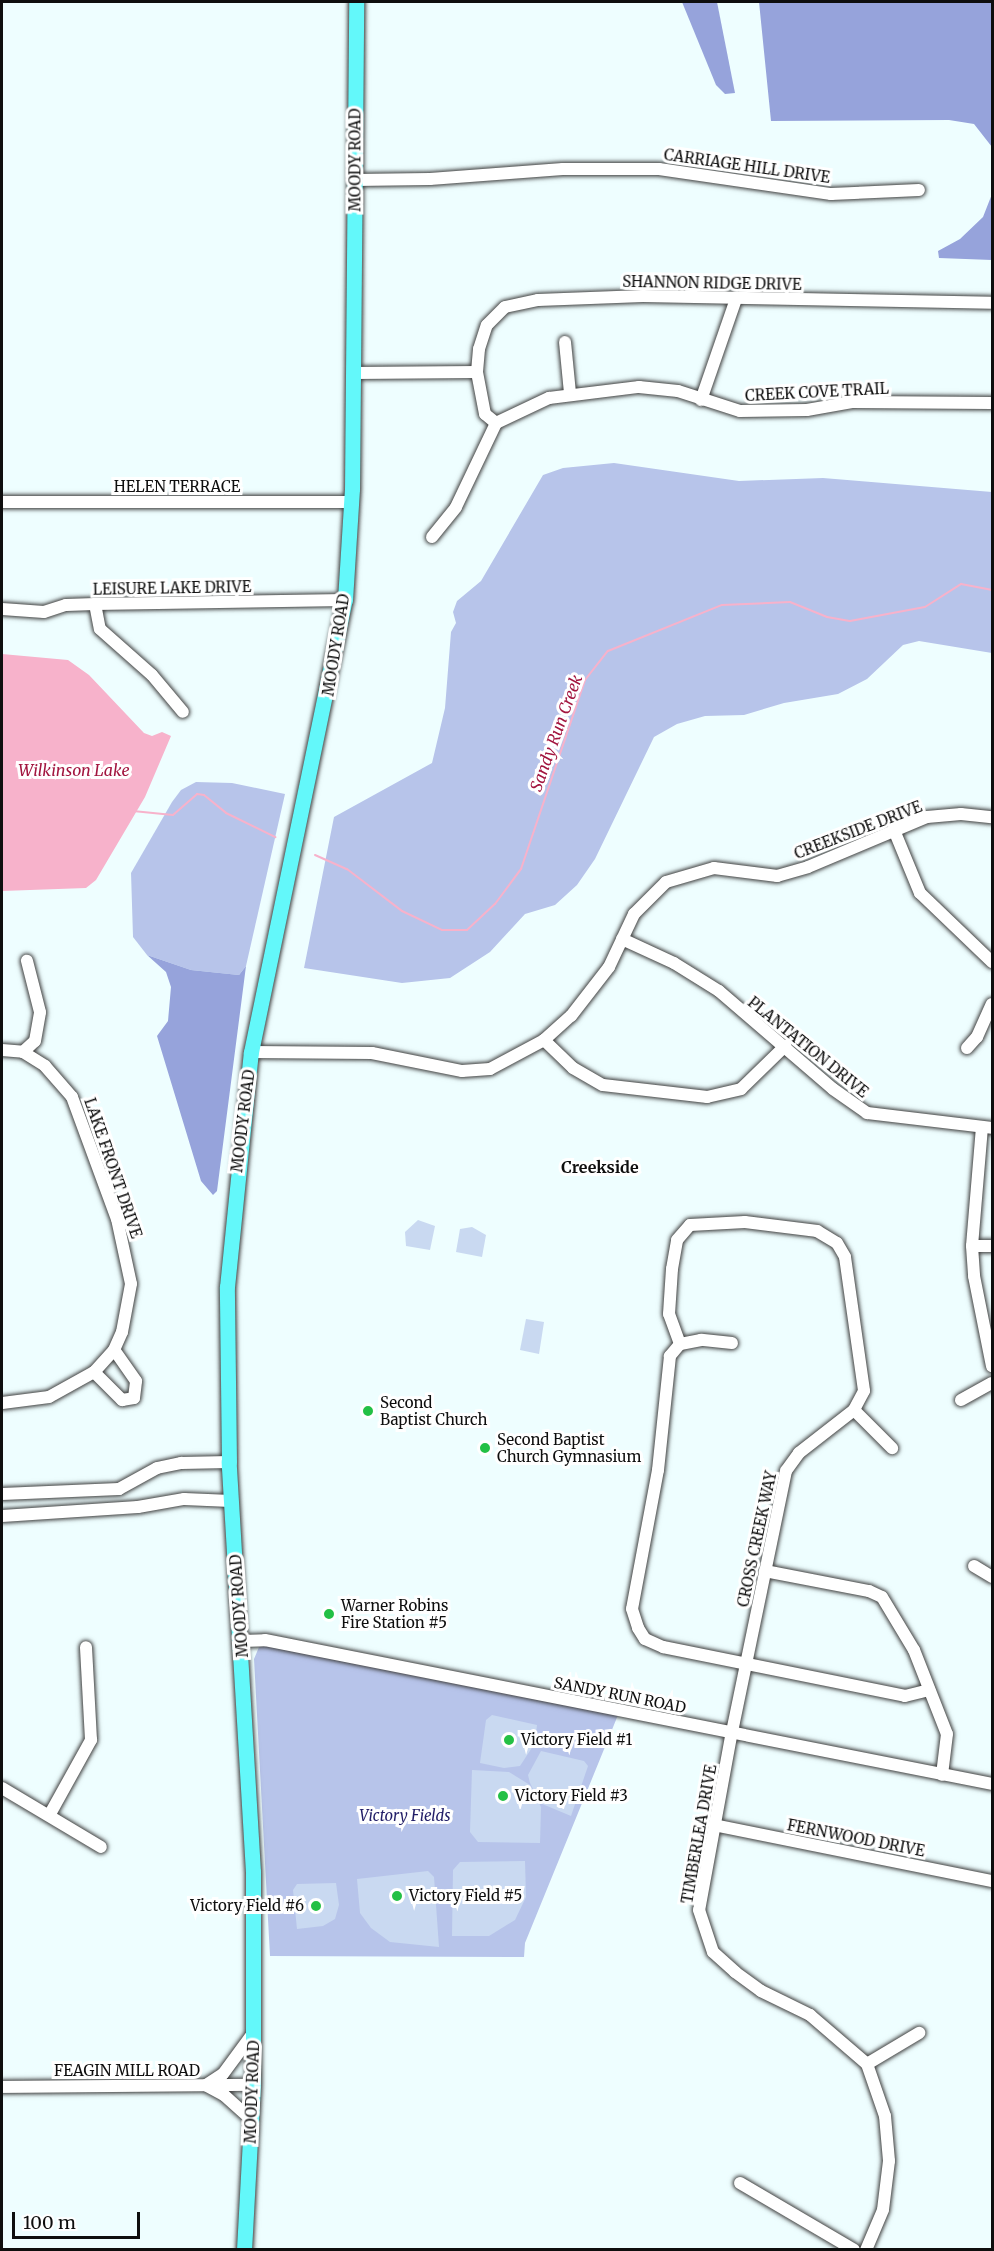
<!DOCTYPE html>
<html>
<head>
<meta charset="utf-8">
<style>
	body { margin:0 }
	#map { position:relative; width:994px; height:2251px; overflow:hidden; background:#eefeff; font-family:Merriweather,serif }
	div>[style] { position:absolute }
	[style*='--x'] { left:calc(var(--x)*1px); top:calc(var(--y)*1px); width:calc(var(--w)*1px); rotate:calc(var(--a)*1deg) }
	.green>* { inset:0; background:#b7c4ea }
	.forest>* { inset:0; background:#96a3db }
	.pitch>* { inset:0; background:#c9d9f1 }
	.water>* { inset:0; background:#f7b2cb }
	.stream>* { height:2px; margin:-1px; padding:0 1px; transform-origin:1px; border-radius:1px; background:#f7b2cb }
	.roads { filter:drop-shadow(0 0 2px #414141) drop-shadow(0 0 2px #414141) }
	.minor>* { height:12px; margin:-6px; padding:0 6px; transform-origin:6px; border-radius:6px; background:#fff }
	.major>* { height:15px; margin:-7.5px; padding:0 7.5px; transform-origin:7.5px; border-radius:7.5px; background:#63f8fa }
	.dots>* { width:16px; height:16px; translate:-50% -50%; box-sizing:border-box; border:3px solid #fff; border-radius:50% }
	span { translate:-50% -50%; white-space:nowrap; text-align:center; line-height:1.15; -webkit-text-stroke:6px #fff; paint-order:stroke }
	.street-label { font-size:15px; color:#0e0e0e }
	.poi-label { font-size:15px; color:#0e0e0e }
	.left { translate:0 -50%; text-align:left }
	.right { translate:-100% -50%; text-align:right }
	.park-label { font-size:15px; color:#211d67; font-style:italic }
	.water-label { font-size:16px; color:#a2153f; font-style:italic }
	.neighbourhood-label { font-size:16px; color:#0e0e0e; font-weight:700 }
	.frame { position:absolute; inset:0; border:3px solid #0e0e0e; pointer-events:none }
	.scale { position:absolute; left:12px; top:2212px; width:128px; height:27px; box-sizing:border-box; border:3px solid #0e0e0e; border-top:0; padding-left:8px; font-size:18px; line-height:21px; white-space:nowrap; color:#0e0e0e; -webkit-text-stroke:4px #fff; paint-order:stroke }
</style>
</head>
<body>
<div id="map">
	<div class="green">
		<i style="clip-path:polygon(614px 463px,739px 481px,823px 478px,992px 492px,992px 653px,919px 641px,903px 645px,867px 679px,838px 694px,784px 703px,744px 715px,705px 716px,677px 724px,654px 737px,595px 859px,577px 885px,555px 905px,525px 914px,490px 952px,450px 978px,402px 983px,304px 968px,334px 817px,432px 763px,445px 708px,451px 632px,456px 623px,453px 612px,457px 601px,481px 581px,543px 475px,563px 468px)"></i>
		<i style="clip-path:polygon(196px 782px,232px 783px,285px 794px,246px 966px,239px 975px,191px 970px,147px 955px,133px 937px,131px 873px,172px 802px,181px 790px)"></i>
		<i style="clip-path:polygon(268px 1645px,618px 1715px,525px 1943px,524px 1957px,270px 1956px,254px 1659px,259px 1647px)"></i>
	</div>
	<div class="forest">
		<i style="clip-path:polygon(682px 2px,717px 2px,735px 93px,725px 94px,716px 85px)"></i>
		<i style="clip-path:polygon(759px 2px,992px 2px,992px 147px,974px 124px,949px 120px,771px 121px)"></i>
		<i style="clip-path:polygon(992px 194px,992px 260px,939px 258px,938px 251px,960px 239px,983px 217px)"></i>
		<i style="clip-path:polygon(147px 955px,191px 970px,239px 975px,246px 966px,217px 1191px,213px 1195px,201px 1181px,157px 1036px,168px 1021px,171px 987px,166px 972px)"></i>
	</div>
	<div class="pitch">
		<i style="clip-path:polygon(418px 1220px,435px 1226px,430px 1250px,406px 1246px,405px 1232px)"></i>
		<i style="clip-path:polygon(472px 1227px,486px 1235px,482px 1257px,456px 1252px,460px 1229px)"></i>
		<i style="clip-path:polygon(526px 1319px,544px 1322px,539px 1354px,520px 1350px)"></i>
		<i style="clip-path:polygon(492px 1715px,537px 1725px,535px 1743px,520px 1766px,504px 1768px,480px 1763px,486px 1720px)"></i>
		<i style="clip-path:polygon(541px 1751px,584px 1761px,588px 1766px,571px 1816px,540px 1803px,530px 1783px,528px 1775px)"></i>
		<i style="clip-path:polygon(472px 1770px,509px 1772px,530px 1785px,541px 1807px,540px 1843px,478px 1842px,470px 1832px)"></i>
		<i style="clip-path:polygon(525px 1861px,526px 1897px,515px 1920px,489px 1936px,452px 1936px,453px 1870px,460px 1862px)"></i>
		<i style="clip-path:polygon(428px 1871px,434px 1877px,439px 1947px,390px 1942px,371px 1928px,360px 1913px,357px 1879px)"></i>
		<i style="clip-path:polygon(336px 1883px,339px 1905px,335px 1919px,323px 1926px,297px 1929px,293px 1890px,297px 1884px)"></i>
	</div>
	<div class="water">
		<i style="clip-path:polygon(2px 654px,68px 660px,89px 675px,144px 733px,152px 736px,162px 732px,171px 736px,145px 797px,96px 880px,86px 888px,2px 891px)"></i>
	</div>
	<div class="stream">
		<i style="--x:133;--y:811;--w:40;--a:5.7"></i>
		<i style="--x:173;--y:815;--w:32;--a:-41"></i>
		<i style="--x:197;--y:794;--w:7;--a:8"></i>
		<i style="--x:204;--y:795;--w:28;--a:39"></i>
		<i style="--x:226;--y:813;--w:55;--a:26.1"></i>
		<i style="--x:315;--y:855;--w:35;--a:24"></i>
		<i style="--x:347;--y:869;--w:69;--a:37.4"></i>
		<i style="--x:402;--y:911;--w:44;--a:25.4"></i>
		<i style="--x:442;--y:930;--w:25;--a:0"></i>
		<i style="--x:467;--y:930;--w:38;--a:-43"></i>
		<i style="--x:495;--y:904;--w:44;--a:-53.4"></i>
		<i style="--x:521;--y:869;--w:200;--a:-71.3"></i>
		<i style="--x:585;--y:680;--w:37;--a:-52"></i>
		<i style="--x:608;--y:651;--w:123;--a:-22"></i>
		<i style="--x:722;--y:605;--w:68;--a:-2.5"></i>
		<i style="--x:790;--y:602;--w:40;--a:22"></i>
		<i style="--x:827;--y:617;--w:23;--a:10"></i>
		<i style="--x:850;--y:621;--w:76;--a:-10.6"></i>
		<i style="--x:925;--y:607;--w:43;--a:-32.6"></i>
		<i style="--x:961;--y:584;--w:32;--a:11"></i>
	</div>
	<div class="roads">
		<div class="minor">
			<i style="--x:355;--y:180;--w:75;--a:-0.8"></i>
			<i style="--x:430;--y:179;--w:133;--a:-4.3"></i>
			<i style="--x:563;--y:169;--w:96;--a:0"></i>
			<i style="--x:659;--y:169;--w:174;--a:8.3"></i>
			<i style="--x:831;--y:194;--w:88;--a:-2.6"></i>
			<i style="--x:565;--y:342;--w:51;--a:84.4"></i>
			<i style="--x:354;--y:373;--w:123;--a:-0.5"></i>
			<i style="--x:701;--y:400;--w:107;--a:-70.9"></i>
			<i style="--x:496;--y:423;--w:14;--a:-141"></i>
			<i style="--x:485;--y:414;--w:43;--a:-100.8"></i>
			<i style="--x:477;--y:372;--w:23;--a:-85"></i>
			<i style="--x:479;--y:349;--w:25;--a:-72"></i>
			<i style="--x:487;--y:325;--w:25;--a:-45"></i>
			<i style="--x:505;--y:307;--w:34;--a:-12"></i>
			<i style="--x:538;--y:300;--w:105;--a:-2.2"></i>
			<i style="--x:643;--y:296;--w:349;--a:1.1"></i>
			<i style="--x:2;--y:502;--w:350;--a:0"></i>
			<i style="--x:432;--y:537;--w:38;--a:-51"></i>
			<i style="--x:456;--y:507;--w:93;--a:-64.5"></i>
			<i style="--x:496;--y:423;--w:59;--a:-25.3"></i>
			<i style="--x:549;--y:398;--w:91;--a:-7"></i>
			<i style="--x:639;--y:387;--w:39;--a:6"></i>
			<i style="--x:678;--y:391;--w:65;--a:17.9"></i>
			<i style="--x:740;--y:411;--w:67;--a:-0.9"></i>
			<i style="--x:807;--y:410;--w:47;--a:-9.9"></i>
			<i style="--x:853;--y:402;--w:139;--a:0.4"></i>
			<i style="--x:95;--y:604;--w:25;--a:79"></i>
			<i style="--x:100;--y:629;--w:69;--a:41.5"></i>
			<i style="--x:152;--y:675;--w:48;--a:50"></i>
			<i style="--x:2;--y:609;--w:42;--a:4.1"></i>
			<i style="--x:44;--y:612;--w:23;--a:-18"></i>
			<i style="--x:66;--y:605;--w:29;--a:-2"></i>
			<i style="--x:95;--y:604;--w:250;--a:-0.9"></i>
			<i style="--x:894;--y:830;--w:68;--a:67.6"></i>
			<i style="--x:920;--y:893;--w:100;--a:43.8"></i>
			<i style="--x:622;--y:939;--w:57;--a:24.8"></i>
			<i style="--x:674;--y:963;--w:53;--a:31.9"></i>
			<i style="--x:719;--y:991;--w:150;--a:40.7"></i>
			<i style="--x:833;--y:1089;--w:42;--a:35.2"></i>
			<i style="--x:867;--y:1113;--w:126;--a:6.8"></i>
			<i style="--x:544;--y:1040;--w:40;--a:44"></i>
			<i style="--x:573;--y:1068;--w:34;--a:30"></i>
			<i style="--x:603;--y:1085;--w:105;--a:6.6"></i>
			<i style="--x:707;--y:1097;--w:35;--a:-13"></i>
			<i style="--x:741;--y:1089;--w:62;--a:-44.3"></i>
			<i style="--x:967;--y:1048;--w:15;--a:-48"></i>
			<i style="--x:977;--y:1037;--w:36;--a:-66"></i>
			<i style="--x:2;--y:1050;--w:21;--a:5"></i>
			<i style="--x:23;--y:1052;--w:26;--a:32"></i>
			<i style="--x:45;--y:1066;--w:41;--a:48.9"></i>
			<i style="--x:72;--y:1097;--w:130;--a:69.8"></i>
			<i style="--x:117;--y:1219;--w:66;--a:77.8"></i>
			<i style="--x:131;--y:1284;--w:49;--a:100.6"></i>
			<i style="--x:122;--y:1332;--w:20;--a:114"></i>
			<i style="--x:114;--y:1350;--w:30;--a:132"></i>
			<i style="--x:94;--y:1372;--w:51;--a:150.9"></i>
			<i style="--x:49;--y:1397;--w:47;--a:172.7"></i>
			<i style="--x:23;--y:1052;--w:16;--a:-43"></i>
			<i style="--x:35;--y:1041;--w:29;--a:-80"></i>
			<i style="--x:40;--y:1012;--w:53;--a:-104.3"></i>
			<i style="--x:251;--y:1052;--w:121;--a:0.5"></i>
			<i style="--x:372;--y:1053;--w:92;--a:11.3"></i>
			<i style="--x:462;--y:1071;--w:28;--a:-4"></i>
			<i style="--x:490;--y:1069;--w:61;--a:-28.2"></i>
			<i style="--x:544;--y:1040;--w:36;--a:-42"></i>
			<i style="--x:571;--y:1016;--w:62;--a:-52.2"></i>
			<i style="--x:609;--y:967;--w:59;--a:-64.7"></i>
			<i style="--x:634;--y:914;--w:45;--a:-45"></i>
			<i style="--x:666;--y:882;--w:50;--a:-16.3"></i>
			<i style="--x:714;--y:868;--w:64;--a:7.2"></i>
			<i style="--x:777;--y:876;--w:32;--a:-16"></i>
			<i style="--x:808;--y:867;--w:129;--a:-22.8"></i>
			<i style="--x:927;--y:817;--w:34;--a:-5"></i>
			<i style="--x:961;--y:814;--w:31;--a:6"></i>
			<i style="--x:982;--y:1127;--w:119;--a:94.8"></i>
			<i style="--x:972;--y:1246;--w:30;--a:86"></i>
			<i style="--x:974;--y:1276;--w:92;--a:78.7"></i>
			<i style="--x:972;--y:1246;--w:20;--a:0"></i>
			<i style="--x:732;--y:1343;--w:31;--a:-174"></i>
			<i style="--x:701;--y:1340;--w:21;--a:169"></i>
			<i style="--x:680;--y:1344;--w:16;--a:130"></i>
			<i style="--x:670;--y:1356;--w:115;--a:96"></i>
			<i style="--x:658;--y:1470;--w:141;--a:100.6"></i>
			<i style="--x:632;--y:1609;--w:20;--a:72"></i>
			<i style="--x:638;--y:1628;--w:13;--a:58"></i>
			<i style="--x:645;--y:1639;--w:20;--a:24"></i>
			<i style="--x:663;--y:1647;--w:247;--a:11.4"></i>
			<i style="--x:905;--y:1696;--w:25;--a:-14"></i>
			<i style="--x:680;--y:1344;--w:32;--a:-110"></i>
			<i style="--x:669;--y:1314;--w:45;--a:-86.2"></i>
			<i style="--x:672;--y:1269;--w:29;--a:-80"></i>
			<i style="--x:677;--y:1240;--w:20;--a:-49"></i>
			<i style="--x:690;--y:1225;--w:55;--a:-3.1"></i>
			<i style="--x:745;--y:1222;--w:73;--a:7.1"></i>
			<i style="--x:817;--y:1231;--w:23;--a:31"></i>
			<i style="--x:837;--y:1243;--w:16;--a:60"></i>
			<i style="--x:845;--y:1257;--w:135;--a:81.9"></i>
			<i style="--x:864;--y:1391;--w:21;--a:118"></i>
			<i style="--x:854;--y:1410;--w:70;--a:142"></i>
			<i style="--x:799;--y:1453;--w:22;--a:126"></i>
			<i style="--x:786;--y:1471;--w:266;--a:101.7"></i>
			<i style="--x:732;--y:1731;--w:182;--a:100.4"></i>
			<i style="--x:699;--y:1910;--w:44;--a:71.6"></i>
			<i style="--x:713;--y:1952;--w:30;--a:42"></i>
			<i style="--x:735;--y:1972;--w:32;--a:36"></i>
			<i style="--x:761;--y:1991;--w:55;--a:26.1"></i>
			<i style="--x:810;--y:2015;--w:75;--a:40.7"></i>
			<i style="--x:867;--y:2064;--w:55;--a:70.9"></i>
			<i style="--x:885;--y:2116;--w:45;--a:84.9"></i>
			<i style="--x:889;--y:2161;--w:49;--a:97"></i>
			<i style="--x:883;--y:2210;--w:43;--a:113"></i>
			<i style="--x:94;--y:1372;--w:40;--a:45"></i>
			<i style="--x:122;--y:1400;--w:12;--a:-9"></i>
			<i style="--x:134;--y:1398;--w:17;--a:-83"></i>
			<i style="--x:136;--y:1381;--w:38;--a:-125"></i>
			<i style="--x:961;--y:1400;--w:35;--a:-29"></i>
			<i style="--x:854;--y:1410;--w:54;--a:45"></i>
			<i style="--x:2;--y:1494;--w:117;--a:-2.4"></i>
			<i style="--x:119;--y:1489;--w:43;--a:-28.9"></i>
			<i style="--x:157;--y:1468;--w:25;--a:-12"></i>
			<i style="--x:181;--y:1463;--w:48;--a:-1.2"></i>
			<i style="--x:2;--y:1516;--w:136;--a:-3.8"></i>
			<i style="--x:138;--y:1507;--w:47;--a:-9.9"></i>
			<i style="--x:184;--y:1499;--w:47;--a:2.4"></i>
			<i style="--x:974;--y:1566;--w:21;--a:31"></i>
			<i style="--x:765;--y:1571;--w:106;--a:10.9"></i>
			<i style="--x:869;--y:1591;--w:14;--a:25"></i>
			<i style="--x:882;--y:1597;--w:62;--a:58.9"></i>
			<i style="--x:914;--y:1650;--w:90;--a:68.6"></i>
			<i style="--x:947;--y:1734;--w:41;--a:97"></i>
			<i style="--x:242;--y:1641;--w:23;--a:-2"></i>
			<i style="--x:265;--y:1640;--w:741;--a:11.2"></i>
			<i style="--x:2;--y:1788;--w:115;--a:30.8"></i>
			<i style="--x:50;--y:1814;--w:85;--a:-61"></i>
			<i style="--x:91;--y:1740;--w:93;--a:-93.1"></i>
			<i style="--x:714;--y:1825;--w:284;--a:11.4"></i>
			<i style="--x:867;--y:2064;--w:61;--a:-30.8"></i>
			<i style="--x:206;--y:2085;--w:20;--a:-33"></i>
			<i style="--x:223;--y:2074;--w:52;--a:-53.6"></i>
			<i style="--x:207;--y:2086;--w:19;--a:28"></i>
			<i style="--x:224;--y:2095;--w:36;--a:42"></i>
			<i style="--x:2;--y:2087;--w:251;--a:-0.5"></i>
			<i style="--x:740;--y:2183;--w:132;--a:30.4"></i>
		</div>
		<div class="major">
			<i style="--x:244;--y:2250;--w:165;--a:-86.9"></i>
			<i style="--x:253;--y:2085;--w:213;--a:-90"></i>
			<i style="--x:253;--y:1872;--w:411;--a:-93.4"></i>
			<i style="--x:229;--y:1462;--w:175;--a:-90.7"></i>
			<i style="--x:227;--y:1287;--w:236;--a:-84.2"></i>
			<i style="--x:251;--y:1052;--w:462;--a:-78.3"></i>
			<i style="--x:345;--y:600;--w:111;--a:-86.4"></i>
			<i style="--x:352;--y:489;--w:487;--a:-89.5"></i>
		</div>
	</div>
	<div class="dots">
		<i style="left:368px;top:1411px;background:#23c045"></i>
		<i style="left:485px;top:1448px;background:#23c045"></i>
		<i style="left:329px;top:1614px;background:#23c045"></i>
		<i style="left:509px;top:1740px;background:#23c045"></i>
		<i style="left:503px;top:1796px;background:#23c045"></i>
		<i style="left:397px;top:1896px;background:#23c045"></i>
		<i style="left:316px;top:1906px;background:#23c045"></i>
	</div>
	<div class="street-label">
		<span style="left:355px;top:160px;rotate:-90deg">MOODY ROAD</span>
		<span style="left:747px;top:166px;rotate:8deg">CARRIAGE HILL DRIVE</span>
		<span style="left:712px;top:283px;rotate:1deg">SHANNON RIDGE DRIVE</span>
		<span style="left:817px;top:392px;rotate:-3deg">CREEK COVE TRAIL</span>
		<span style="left:177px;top:487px">HELEN TERRACE</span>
		<span style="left:172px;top:588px;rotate:-1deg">LEISURE LAKE DRIVE</span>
		<span style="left:336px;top:645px;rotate:-81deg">MOODY ROAD</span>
		<span style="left:858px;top:830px;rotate:-21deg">CREEKSIDE DRIVE</span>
		<span style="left:808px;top:1047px;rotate:39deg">PLANTATION DRIVE</span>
		<span style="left:243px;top:1121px;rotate:-83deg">MOODY ROAD</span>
		<span style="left:113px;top:1168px;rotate:71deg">LAKE FRONT DRIVE</span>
		<span style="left:757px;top:1539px;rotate:-78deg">CROSS CREEK WAY</span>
		<span style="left:239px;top:1606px;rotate:-94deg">MOODY ROAD</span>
		<span style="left:620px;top:1695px;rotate:11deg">SANDY RUN ROAD</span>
		<span style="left:699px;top:1834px;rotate:-80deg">TIMBERLEA DRIVE</span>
		<span style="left:856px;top:1838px;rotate:11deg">FERNWOOD DRIVE</span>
		<span style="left:127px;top:2071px">FEAGIN MILL ROAD</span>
		<span style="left:252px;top:2092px;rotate:-88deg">MOODY ROAD</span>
	</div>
	<div class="poi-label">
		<span class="left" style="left:380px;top:1411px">Second<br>Baptist Church</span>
		<span class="left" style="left:497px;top:1448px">Second Baptist<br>Church Gymnasium</span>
		<span class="left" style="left:341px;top:1614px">Warner Robins<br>Fire Station #5</span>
		<span class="left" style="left:521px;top:1740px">Victory Field #1</span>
		<span class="left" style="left:515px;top:1796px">Victory Field #3</span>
		<span class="left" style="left:409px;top:1896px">Victory Field #5</span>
		<span class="right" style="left:304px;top:1906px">Victory Field #6</span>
	</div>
	<div class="park-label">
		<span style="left:405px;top:1816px">Victory Fields</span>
	</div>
	<div class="water-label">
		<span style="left:556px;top:733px;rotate:-70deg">Sandy Run Creek</span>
		<span style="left:74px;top:770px">Wilkinson Lake</span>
	</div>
	<div class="neighbourhood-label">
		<span style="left:600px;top:1167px">Creekside</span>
	</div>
	<div class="frame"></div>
	<div class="scale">100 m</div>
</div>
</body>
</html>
